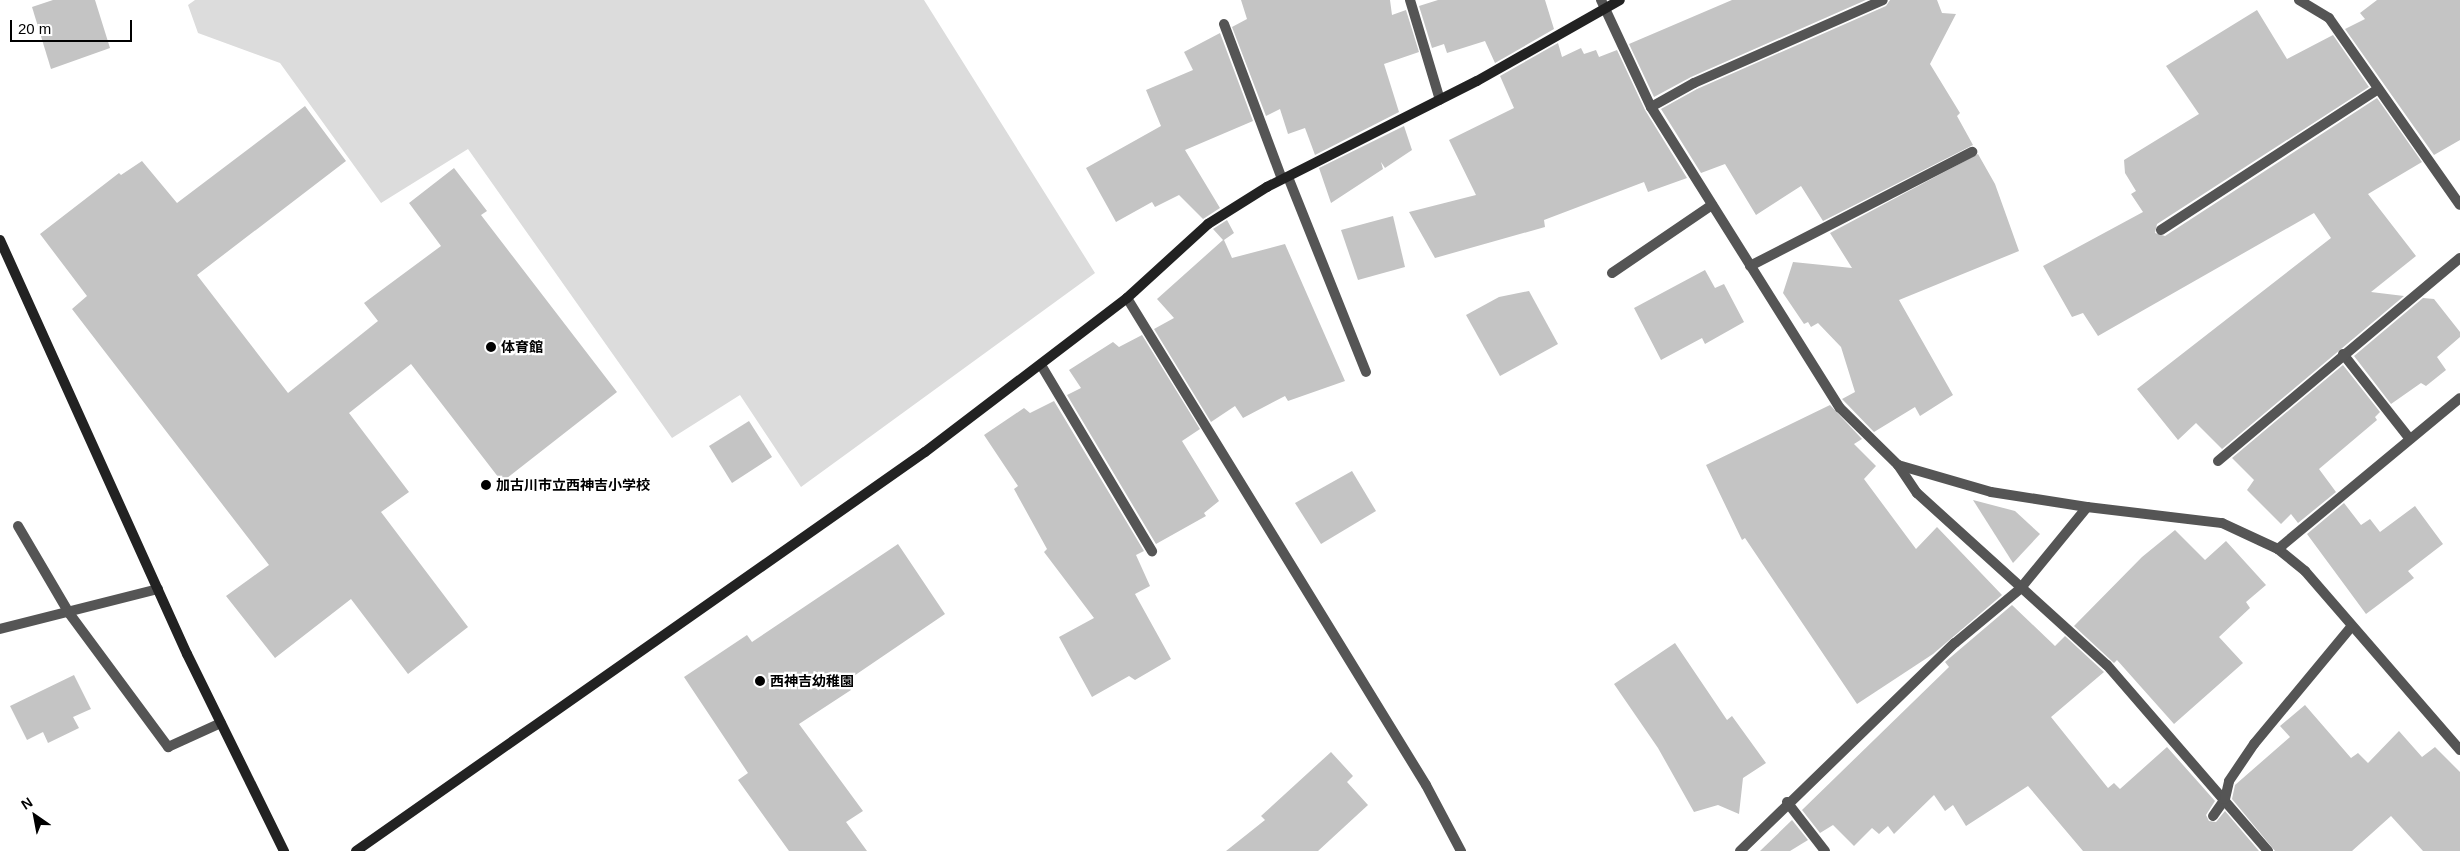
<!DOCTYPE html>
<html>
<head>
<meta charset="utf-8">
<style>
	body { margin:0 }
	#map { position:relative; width:2460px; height:851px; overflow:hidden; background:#fff; font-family:Arial,"Noto Sans JP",sans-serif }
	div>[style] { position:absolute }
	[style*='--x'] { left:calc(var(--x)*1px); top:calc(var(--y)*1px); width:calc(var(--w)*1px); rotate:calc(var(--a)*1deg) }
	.green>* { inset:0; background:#dcdcdc }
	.building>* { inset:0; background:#c4c4c4 }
	.lane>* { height:10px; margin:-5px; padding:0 5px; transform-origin:5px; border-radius:5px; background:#555 }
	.street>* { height:10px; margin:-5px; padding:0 5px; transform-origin:5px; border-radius:5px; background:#555 }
	.secondary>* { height:10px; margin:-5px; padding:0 5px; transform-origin:5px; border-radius:5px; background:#222 }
	.dots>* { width:14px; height:14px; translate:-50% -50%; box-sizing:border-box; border:2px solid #fff; border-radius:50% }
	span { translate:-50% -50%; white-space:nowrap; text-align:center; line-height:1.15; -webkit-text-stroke:4.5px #fff; paint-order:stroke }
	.poi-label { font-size:14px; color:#000; font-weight:700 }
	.left { translate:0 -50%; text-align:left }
	.north { position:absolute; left:10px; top:791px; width:50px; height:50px; -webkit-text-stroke:4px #fff; paint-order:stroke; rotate:327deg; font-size:14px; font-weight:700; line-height:20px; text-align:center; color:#000 }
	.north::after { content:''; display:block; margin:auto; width:18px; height:22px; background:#000; clip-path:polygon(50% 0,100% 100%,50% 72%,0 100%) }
	.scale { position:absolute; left:10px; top:20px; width:122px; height:22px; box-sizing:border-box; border:2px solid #000; border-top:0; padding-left:6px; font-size:15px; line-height:18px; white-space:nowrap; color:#000; -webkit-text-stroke:4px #fff; paint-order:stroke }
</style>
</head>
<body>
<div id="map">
	<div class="green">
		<i style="clip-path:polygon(195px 0,924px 0,1095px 273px,801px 487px,740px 395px,672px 438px,468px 149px,381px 203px,280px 63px,198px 33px,188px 5px)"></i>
	</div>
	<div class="building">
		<i style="clip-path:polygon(53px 0,95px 0,110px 48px,51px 69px,32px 7px)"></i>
		<i style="clip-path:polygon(1241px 0,1390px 0,1392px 15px,1406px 10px,1419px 52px,1384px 64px,1399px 112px,1315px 155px,1305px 128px,1288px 134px,1280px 109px,1266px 116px,1232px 27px,1247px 19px)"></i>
		<i style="clip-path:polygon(1438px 0,1545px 0,1554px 29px,1495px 63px,1485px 41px,1447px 53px,1444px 44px,1432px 48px,1419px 6px)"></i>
		<i style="clip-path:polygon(1732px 0,1866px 0,1691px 77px,1654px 97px,1629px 44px)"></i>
		<i style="clip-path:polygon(1890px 0,1937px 0,1942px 13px,1956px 14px,1930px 64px,1960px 113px,1957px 116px,1973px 145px,1823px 221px,1801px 186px,1756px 215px,1725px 164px,1701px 173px,1661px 109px,1697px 89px,1886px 6px)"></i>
		<i style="clip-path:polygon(2377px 0,2460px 0,2460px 140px,2434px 155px,2345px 29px,2365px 19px,2360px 13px)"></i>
		<i style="clip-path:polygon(2257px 10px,2287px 59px,2333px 35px,2369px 87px,2157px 224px,2155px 233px,2165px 236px,2377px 98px,2422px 162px,2368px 194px,2416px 256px,2371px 292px,2404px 296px,2222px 449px,2196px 423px,2178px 440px,2137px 389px,2331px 238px,2314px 213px,2098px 336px,2083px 313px,2072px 317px,2043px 266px,2143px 212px,2131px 194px,2136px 191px,2125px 173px,2124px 160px,2199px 114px,2166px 66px)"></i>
		<i style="clip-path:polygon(1220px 33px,1253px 121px,1185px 150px,1220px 208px,1203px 219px,1179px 195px,1155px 207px,1152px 202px,1116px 222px,1086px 168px,1161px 126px,1146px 90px,1193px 70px,1184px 52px)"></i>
		<i style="clip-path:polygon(1558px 43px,1562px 57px,1581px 48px,1584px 54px,1596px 50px,1599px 57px,1617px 50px,1645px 110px,1687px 178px,1648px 192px,1644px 182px,1544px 220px,1545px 227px,1435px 258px,1409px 212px,1476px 195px,1449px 140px,1514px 108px,1500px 76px)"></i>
		<i style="clip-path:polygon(305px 106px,346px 161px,197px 275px,288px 393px,378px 321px,364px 303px,441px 246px,409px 203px,454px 168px,487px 211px,481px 215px,617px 392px,502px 482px,411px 364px,349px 413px,409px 492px,381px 512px,468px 627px,408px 674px,351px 599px,275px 658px,226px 596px,269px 565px,72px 309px,87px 296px,40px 234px,119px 173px,121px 175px,142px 161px,177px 203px)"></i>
		<i style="clip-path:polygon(1404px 126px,1412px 150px,1385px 168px,1381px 162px,1383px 169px,1331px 203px,1319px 168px)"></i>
		<i style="clip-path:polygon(1978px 154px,1995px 184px,2019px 251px,1899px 300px,1953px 395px,1920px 416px,1915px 407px,1874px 432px,1842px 399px,1855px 392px,1841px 347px,1818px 323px,1811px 327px,1808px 322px,1804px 324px,1783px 293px,1793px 262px,1852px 268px,1830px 233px)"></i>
		<i style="clip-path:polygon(1393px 216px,1405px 267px,1358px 280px,1341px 230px)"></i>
		<i style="clip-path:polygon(1227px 220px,1234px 233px,1224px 240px,1232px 258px,1285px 244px,1345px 381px,1288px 401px,1285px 396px,1243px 418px,1235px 406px,1211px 422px,1154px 329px,1174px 318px,1157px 299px,1223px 240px,1213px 229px)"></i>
		<i style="clip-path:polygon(1705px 270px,1715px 288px,1724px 284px,1744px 322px,1705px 344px,1702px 338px,1661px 360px,1634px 308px)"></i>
		<i style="clip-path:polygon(1529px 291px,1558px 344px,1500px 376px,1466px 315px,1499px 297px)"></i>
		<i style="clip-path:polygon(2423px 298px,2434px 299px,2460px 332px,2460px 337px,2437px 357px,2446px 370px,2426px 386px,2421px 383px,2391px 404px,2354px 356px)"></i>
		<i style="clip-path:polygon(1142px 335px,1200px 429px,1182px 441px,1219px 501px,1204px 513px,1206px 516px,1156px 544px,1067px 395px,1081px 388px,1069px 370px,1113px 342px,1119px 347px)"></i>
		<i style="clip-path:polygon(2343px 365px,2380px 412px,2375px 417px,2377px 420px,2319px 469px,2336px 492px,2298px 523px,2291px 514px,2281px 524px,2247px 490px,2254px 480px,2232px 458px)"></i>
		<i style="clip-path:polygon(1054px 401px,1144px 551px,1136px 555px,1150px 586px,1135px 594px,1171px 659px,1135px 680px,1129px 676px,1092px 697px,1059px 637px,1094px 618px,1044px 552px,1047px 549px,1014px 489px,1018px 486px,984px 435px,1024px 408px,1030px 413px)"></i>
		<i style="clip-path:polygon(1830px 405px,1862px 439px,1854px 444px,1876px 466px,1864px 479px,1916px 549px,1937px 527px,2002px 595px,1933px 654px,1857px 704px,1745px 538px,1742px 540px,1706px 465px)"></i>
		<i style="clip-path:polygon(749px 421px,772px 457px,732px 483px,709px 446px)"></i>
		<i style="clip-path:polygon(1352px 471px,1376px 511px,1321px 544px,1295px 503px)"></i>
		<i style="clip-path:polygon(1973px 500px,2015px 511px,2040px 534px,2013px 563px)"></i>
		<i style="clip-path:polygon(2344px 503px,2361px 525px,2370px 519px,2380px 532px,2415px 506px,2443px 544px,2408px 571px,2414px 578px,2366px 614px,2307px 534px)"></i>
		<i style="clip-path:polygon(2175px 530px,2205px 560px,2226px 541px,2266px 585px,2246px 602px,2250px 608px,2219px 637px,2243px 663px,2174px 724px,2117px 660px,2114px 663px,2074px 626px,2142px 557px)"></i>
		<i style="clip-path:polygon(898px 544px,945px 614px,845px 682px,851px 690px,799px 724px,863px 811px,846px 822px,867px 851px,789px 851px,738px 780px,748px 773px,684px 677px,747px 635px,752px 642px)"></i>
		<i style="clip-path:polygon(2012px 605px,2055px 646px,2065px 636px,2104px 672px,2051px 717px,2108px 788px,2114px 783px,2120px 789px,2167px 747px,2215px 801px,2206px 815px,2209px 821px,2216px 822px,2225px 811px,2259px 851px,2083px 851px,2028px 786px,1966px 826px,1953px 805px,1945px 811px,1934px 795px,1894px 834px,1888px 826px,1879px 834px,1872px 828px,1854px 846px,1833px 825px,1820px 833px,1802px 810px,1949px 667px,1945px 662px)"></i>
		<i style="clip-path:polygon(1675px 643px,1727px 720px,1732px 716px,1766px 763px,1743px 778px,1739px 814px,1718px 805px,1694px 812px,1658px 748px,1614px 684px)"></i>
		<i style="clip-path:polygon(74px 675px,91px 709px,73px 717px,79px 728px,48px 743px,43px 732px,27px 740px,10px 706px)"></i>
		<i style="clip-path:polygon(2305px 705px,2351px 758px,2358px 753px,2368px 763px,2399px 731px,2422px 757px,2435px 747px,2460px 772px,2460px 851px,2423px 851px,2391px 816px,2352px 851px,2275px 851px,2232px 799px,2235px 785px,2290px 737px,2280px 726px)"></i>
		<i style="clip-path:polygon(1331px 752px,1353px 776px,1347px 782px,1368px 805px,1318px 851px,1226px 851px,1265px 820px,1261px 816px)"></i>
		<i style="clip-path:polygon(1792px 820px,1808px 840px,1790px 851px,1760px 851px)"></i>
	</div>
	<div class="lane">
		<i style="--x:1612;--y:273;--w:121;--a:-34.2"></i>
		<i style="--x:1787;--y:802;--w:62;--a:52.2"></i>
		<i style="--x:2213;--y:816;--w:21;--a:-55"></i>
	</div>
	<div class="street">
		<i style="--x:1410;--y:0;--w:104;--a:73.3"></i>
		<i style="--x:1601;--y:0;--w:118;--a:65"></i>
		<i style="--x:1651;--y:107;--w:355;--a:57.9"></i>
		<i style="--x:1840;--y:408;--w:81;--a:44.5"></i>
		<i style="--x:1898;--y:465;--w:97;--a:16.2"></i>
		<i style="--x:1991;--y:492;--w:97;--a:8.9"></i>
		<i style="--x:2087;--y:507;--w:136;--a:6.8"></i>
		<i style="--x:2222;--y:523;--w:62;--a:24.9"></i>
		<i style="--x:2278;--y:549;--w:35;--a:39"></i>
		<i style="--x:2305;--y:571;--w:237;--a:49.1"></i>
		<i style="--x:2299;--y:0;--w:35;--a:31"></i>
		<i style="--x:2329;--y:18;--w:228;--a:55"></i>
		<i style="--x:1224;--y:24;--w:165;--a:69.5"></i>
		<i style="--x:1651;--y:107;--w:49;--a:-29.2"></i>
		<i style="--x:1694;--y:83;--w:206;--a:-23.7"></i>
		<i style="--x:1288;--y:177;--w:210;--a:68.2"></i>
		<i style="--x:2161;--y:230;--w:259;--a:-33"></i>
		<i style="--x:1750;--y:266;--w:250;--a:-27.2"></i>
		<i style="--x:1127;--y:298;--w:571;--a:58.45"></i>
		<i style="--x:1426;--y:785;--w:75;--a:62.1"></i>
		<i style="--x:2343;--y:354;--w:108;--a:51.8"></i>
		<i style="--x:1041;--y:365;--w:217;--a:59.2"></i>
		<i style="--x:2218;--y:461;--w:316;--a:-40"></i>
		<i style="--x:1898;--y:465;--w:34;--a:56"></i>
		<i style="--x:1917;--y:493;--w:256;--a:42.2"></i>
		<i style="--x:2107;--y:665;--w:246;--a:49.1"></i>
		<i style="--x:18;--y:526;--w:101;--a:59.6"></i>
		<i style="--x:69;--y:613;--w:167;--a:53.5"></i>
		<i style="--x:168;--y:747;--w:58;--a:-24.4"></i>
		<i style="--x:2278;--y:549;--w:236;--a:-39.7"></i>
		<i style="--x:0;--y:629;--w:163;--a:-14.2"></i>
		<i style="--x:2225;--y:799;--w:18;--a:-77"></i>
		<i style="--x:2229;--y:781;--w:45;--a:-56"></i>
		<i style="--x:2254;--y:744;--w:152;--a:-50.3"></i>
		<i style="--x:1740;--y:851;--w:299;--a:-44.1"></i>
		<i style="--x:1955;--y:643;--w:85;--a:-39.7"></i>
		<i style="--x:2020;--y:589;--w:106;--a:-50.7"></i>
	</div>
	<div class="secondary">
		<i style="--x:0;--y:240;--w:454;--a:65.7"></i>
		<i style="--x:187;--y:654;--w:220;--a:63.8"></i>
		<i style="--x:356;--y:851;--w:695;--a:-35.04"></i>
		<i style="--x:925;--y:452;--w:254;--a:-37.3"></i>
		<i style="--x:1127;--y:298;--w:110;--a:-42.4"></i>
		<i style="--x:1208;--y:224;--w:70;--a:-32.1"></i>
		<i style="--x:1267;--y:187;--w:235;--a:-26.8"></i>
		<i style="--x:1477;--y:81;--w:164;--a:-29.5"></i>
	</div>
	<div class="dots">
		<i style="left:491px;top:347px;background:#000"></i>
		<i style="left:486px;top:485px;background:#000"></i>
		<i style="left:760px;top:681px;background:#000"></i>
	</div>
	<div class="poi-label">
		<span class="left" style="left:501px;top:347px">体育館</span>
		<span class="left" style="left:496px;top:485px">加古川市立西神吉小学校</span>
		<span class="left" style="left:770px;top:681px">西神吉幼稚園</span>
	</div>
	<div class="north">N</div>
	<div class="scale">20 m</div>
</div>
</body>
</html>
